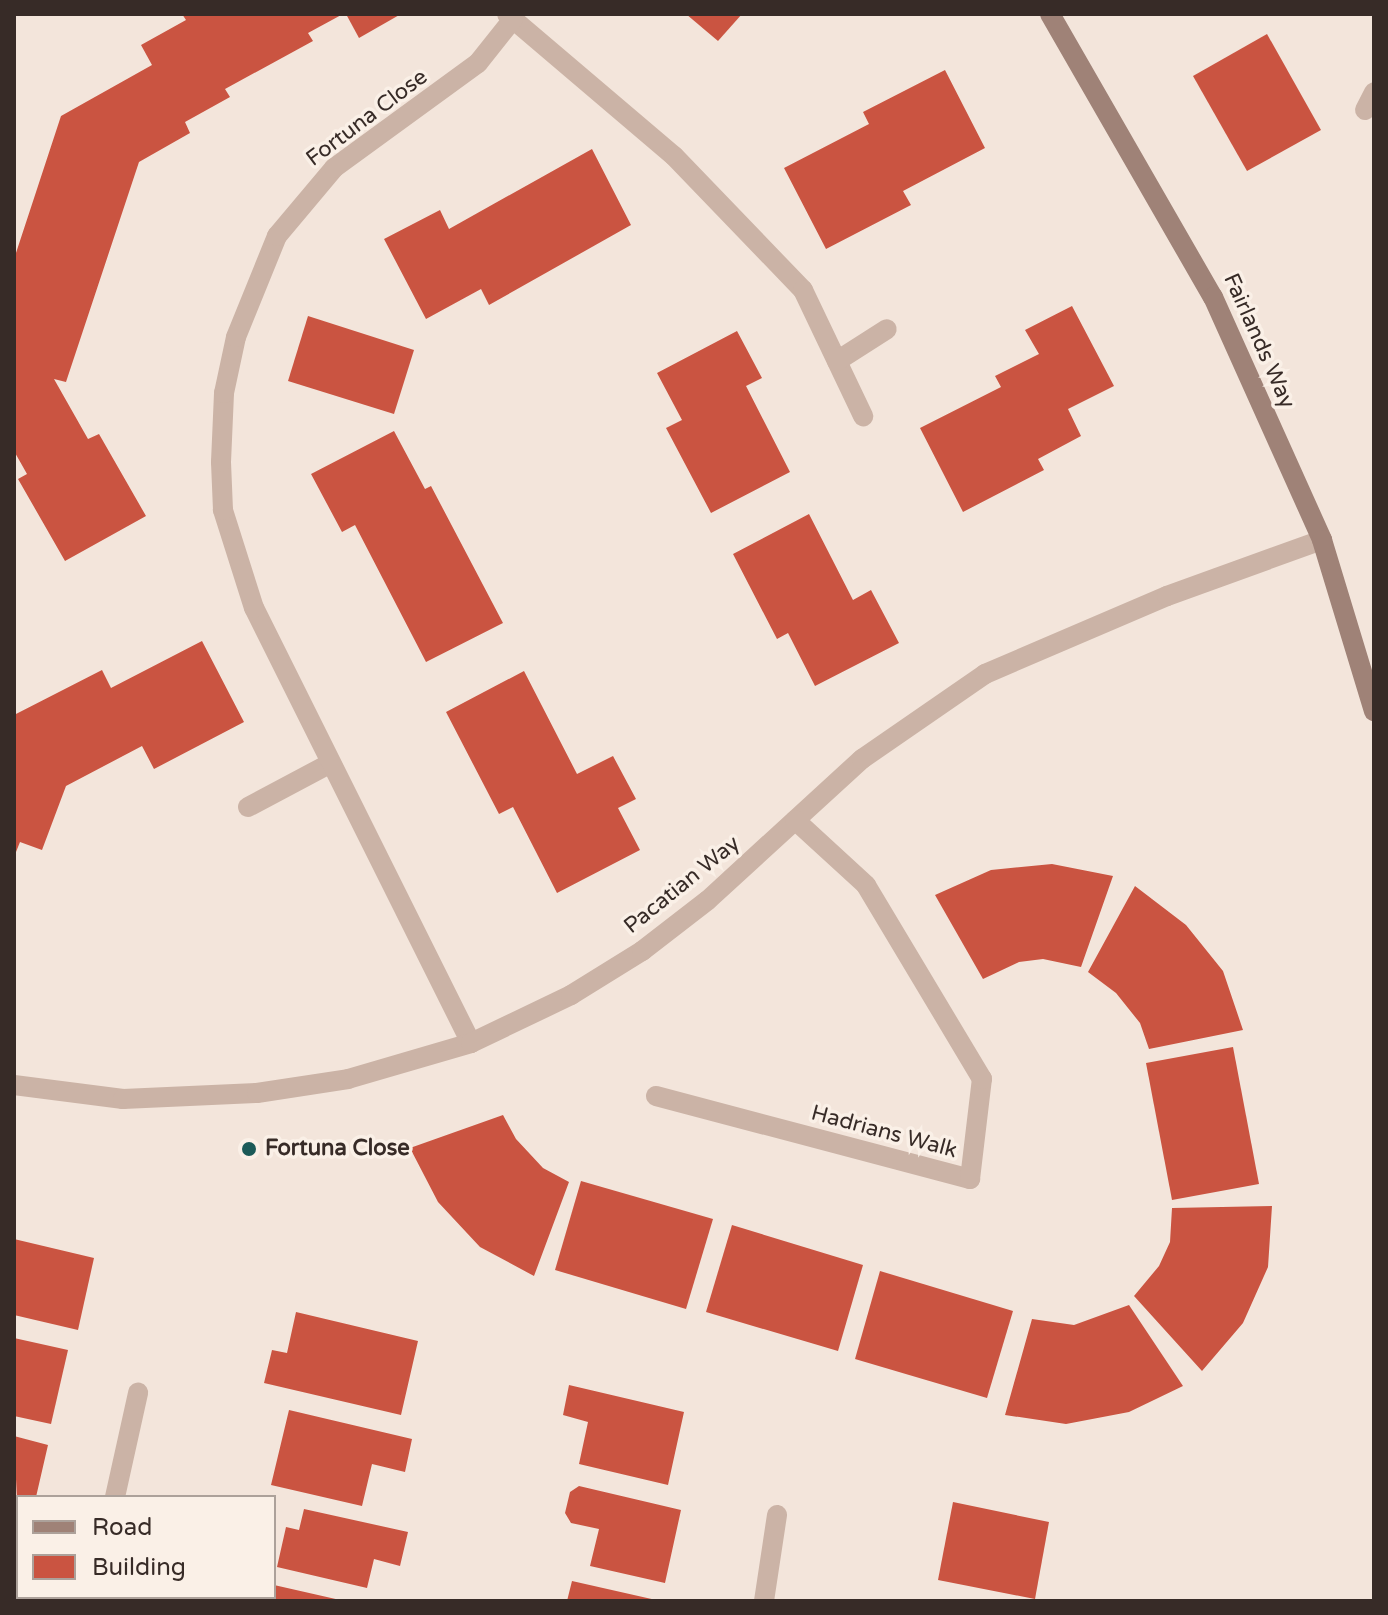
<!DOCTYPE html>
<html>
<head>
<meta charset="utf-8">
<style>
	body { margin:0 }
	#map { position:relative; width:1388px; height:1615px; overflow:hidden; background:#f3e5db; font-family:"Varela Round",sans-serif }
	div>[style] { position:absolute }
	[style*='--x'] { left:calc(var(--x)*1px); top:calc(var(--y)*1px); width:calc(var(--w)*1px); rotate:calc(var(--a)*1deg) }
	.building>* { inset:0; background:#ca5441 }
	.minor>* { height:20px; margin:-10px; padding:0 10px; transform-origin:10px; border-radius:10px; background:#cbb3a6 }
	.secondary>* { height:20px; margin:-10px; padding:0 10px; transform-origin:10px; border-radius:10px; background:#9f8277 }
	.dots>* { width:22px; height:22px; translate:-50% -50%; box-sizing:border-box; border:4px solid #faf0e7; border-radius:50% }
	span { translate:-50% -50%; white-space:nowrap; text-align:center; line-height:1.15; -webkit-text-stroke:7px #faf0e7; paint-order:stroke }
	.street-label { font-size:22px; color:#372b27 }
	.poi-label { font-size:22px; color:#372b27; font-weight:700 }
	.left { translate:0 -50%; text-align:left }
	.frame { position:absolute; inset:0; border:16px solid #372b27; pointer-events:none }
	.legend { position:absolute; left:16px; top:1495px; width:260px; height:104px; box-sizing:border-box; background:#faf0e7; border:2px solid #aca19a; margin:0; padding:10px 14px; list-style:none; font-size:24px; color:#372b27 }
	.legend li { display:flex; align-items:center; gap:16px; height:40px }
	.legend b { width:40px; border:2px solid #aca19a }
</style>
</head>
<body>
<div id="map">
	<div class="building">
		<i style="clip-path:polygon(182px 14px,343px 14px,308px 33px,313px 41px,225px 89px,230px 97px,185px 122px,190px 133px,139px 162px,66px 382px,54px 379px,88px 439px,99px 434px,146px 516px,65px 561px,18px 479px,27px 474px,14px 451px,14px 259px,61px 116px,152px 65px,141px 45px,186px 20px)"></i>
		<i style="clip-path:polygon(346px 14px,401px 14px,359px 38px)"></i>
		<i style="clip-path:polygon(686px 14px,742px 14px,718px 41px)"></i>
		<i style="clip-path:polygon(1267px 34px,1321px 130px,1247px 171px,1193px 76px)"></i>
		<i style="clip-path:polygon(945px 70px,985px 148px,903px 191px,911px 205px,826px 249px,784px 168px,869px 124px,863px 112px)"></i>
		<i style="clip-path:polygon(592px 149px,631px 225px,489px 305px,481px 289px,426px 319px,384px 239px,440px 210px,449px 229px)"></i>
		<i style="clip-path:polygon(1072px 306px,1114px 386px,1068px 409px,1081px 436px,1038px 459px,1044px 470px,963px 512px,920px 428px,1001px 387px,995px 376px,1039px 354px,1025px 330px)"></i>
		<i style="clip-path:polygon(308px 316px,414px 350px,394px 414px,288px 381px)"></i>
		<i style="clip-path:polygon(737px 331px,762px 378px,746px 386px,790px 472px,711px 513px,666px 428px,682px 420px,657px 373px)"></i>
		<i style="clip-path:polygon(394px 431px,425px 489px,431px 486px,503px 623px,426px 662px,355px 525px,342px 532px,311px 474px)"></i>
		<i style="clip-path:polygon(809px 514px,853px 600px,871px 590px,899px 643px,815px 686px,788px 633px,777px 639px,733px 554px)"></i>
		<i style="clip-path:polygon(202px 641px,244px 722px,154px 769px,142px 746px,66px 786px,42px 850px,20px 842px,14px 857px,14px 715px,102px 670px,111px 688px)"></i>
		<i style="clip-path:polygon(524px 671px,577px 774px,613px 756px,636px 799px,618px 808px,640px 850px,557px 893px,513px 807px,499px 814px,446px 712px)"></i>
		<i style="clip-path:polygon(1052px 864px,1113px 876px,1081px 967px,1043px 959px,1019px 962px,983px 979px,935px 895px,991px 870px)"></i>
		<i style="clip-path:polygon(1135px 886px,1186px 925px,1223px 971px,1243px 1030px,1149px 1049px,1140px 1023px,1116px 993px,1088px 972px)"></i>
		<i style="clip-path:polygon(1233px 1047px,1259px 1184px,1172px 1200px,1146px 1063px)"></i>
		<i style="clip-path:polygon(503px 1115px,516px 1139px,543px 1168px,569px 1182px,534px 1276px,480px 1247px,438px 1202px,410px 1148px)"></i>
		<i style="clip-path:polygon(581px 1181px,713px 1219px,686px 1309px,555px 1270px)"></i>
		<i style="clip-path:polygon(1272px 1206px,1268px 1267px,1243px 1323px,1202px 1371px,1134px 1296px,1159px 1266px,1170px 1242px,1172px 1208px)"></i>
		<i style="clip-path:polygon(732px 1225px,863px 1265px,838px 1351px,706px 1312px)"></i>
		<i style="clip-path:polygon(14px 1239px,94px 1258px,78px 1330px,14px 1315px)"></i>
		<i style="clip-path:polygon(880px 1271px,1013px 1311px,987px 1398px,855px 1359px)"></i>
		<i style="clip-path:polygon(1129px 1305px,1183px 1386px,1129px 1412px,1066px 1424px,1005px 1415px,1032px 1319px,1074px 1325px)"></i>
		<i style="clip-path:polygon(296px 1312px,418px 1341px,401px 1415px,264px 1383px,272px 1350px,287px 1353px)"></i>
		<i style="clip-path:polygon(14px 1338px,68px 1350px,51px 1424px,14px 1416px)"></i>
		<i style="clip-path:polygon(569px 1385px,684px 1412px,668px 1485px,579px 1464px,588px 1422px,563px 1415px)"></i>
		<i style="clip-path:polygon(289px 1410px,412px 1439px,405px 1472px,372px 1464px,362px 1506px,271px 1485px)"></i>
		<i style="clip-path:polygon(14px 1436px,48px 1445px,36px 1497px,18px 1497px,18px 1522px)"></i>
		<i style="clip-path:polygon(579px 1486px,681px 1510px,665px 1583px,590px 1566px,599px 1529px,571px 1523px,565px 1513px,570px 1492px)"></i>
		<i style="clip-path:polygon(953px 1502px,1049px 1522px,1035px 1599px,938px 1580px)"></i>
		<i style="clip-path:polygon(304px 1509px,408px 1532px,400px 1566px,374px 1559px,367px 1588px,277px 1567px,286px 1527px,299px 1530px)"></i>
		<i style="clip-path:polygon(14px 1539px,18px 1540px,20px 1601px,14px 1601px)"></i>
		<i style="clip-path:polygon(572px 1581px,656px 1600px,655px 1601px,567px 1601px)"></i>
		<i style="clip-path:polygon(274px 1585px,340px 1600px,340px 1601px,244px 1601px,274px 1597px)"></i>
	</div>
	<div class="minor">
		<i style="--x:507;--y:14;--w:219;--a:40.4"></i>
		<i style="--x:674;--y:156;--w:186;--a:46.1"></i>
		<i style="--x:803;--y:290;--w:140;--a:64.5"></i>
		<i style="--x:1365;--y:110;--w:20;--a:-63"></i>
		<i style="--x:837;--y:361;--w:59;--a:-32.6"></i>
		<i style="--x:248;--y:807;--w:92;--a:-28"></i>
		<i style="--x:471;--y:1043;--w:486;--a:-116.5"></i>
		<i style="--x:254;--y:608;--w:103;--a:-107.6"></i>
		<i style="--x:223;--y:510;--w:48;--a:-92.4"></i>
		<i style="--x:221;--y:462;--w:69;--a:-87.5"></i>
		<i style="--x:224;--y:393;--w:57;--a:-77.9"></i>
		<i style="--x:236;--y:337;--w:109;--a:-67.9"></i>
		<i style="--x:277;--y:236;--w:89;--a:-50"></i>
		<i style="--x:334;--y:168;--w:178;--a:-36.1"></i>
		<i style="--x:478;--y:63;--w:56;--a:-51.5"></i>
		<i style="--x:14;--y:1085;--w:110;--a:7.3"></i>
		<i style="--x:123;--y:1099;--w:134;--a:-2.6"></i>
		<i style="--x:257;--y:1093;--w:92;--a:-8.7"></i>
		<i style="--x:348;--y:1079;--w:128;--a:-16.3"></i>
		<i style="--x:471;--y:1043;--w:111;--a:-25.6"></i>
		<i style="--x:571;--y:995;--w:84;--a:-31.8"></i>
		<i style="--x:642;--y:951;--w:83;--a:-37.7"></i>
		<i style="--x:708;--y:900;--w:209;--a:-42.5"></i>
		<i style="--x:862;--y:759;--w:150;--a:-34.6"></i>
		<i style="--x:985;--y:674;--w:198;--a:-23.2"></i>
		<i style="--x:1167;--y:596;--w:165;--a:-19.9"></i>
		<i style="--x:656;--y:1096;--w:325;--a:14.8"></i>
		<i style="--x:970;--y:1179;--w:101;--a:-83.2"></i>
		<i style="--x:982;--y:1079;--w:226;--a:-120.9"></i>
		<i style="--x:866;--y:885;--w:96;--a:-137.5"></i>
		<i style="--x:115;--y:1497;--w:107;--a:-77.5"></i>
		<i style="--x:92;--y:1601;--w:4;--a:-76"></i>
		<i style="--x:764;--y:1601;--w:87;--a:-81.4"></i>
	</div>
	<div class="secondary">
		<i style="--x:1050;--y:14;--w:327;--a:60.1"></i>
		<i style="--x:1213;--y:297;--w:266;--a:65.8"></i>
		<i style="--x:1322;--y:540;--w:179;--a:73.1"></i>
	</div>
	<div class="dots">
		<i style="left:249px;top:1149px;background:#1b5a58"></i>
	</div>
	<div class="street-label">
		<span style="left:367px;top:118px;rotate:-37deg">Fortuna Close</span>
		<span style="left:1259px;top:341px;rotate:66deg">Fairlands Way</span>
		<span style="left:682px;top:885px;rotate:-39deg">Pacatian Way</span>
		<span style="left:884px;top:1132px;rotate:15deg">Hadrians Walk</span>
	</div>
	<div class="poi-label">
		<span class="left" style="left:265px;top:1149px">Fortuna Close</span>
	</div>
	<div class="frame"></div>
	<ul class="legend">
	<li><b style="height:10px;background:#9f8277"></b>Road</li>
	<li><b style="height:22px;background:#ca5441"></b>Building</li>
	</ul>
</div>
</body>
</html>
